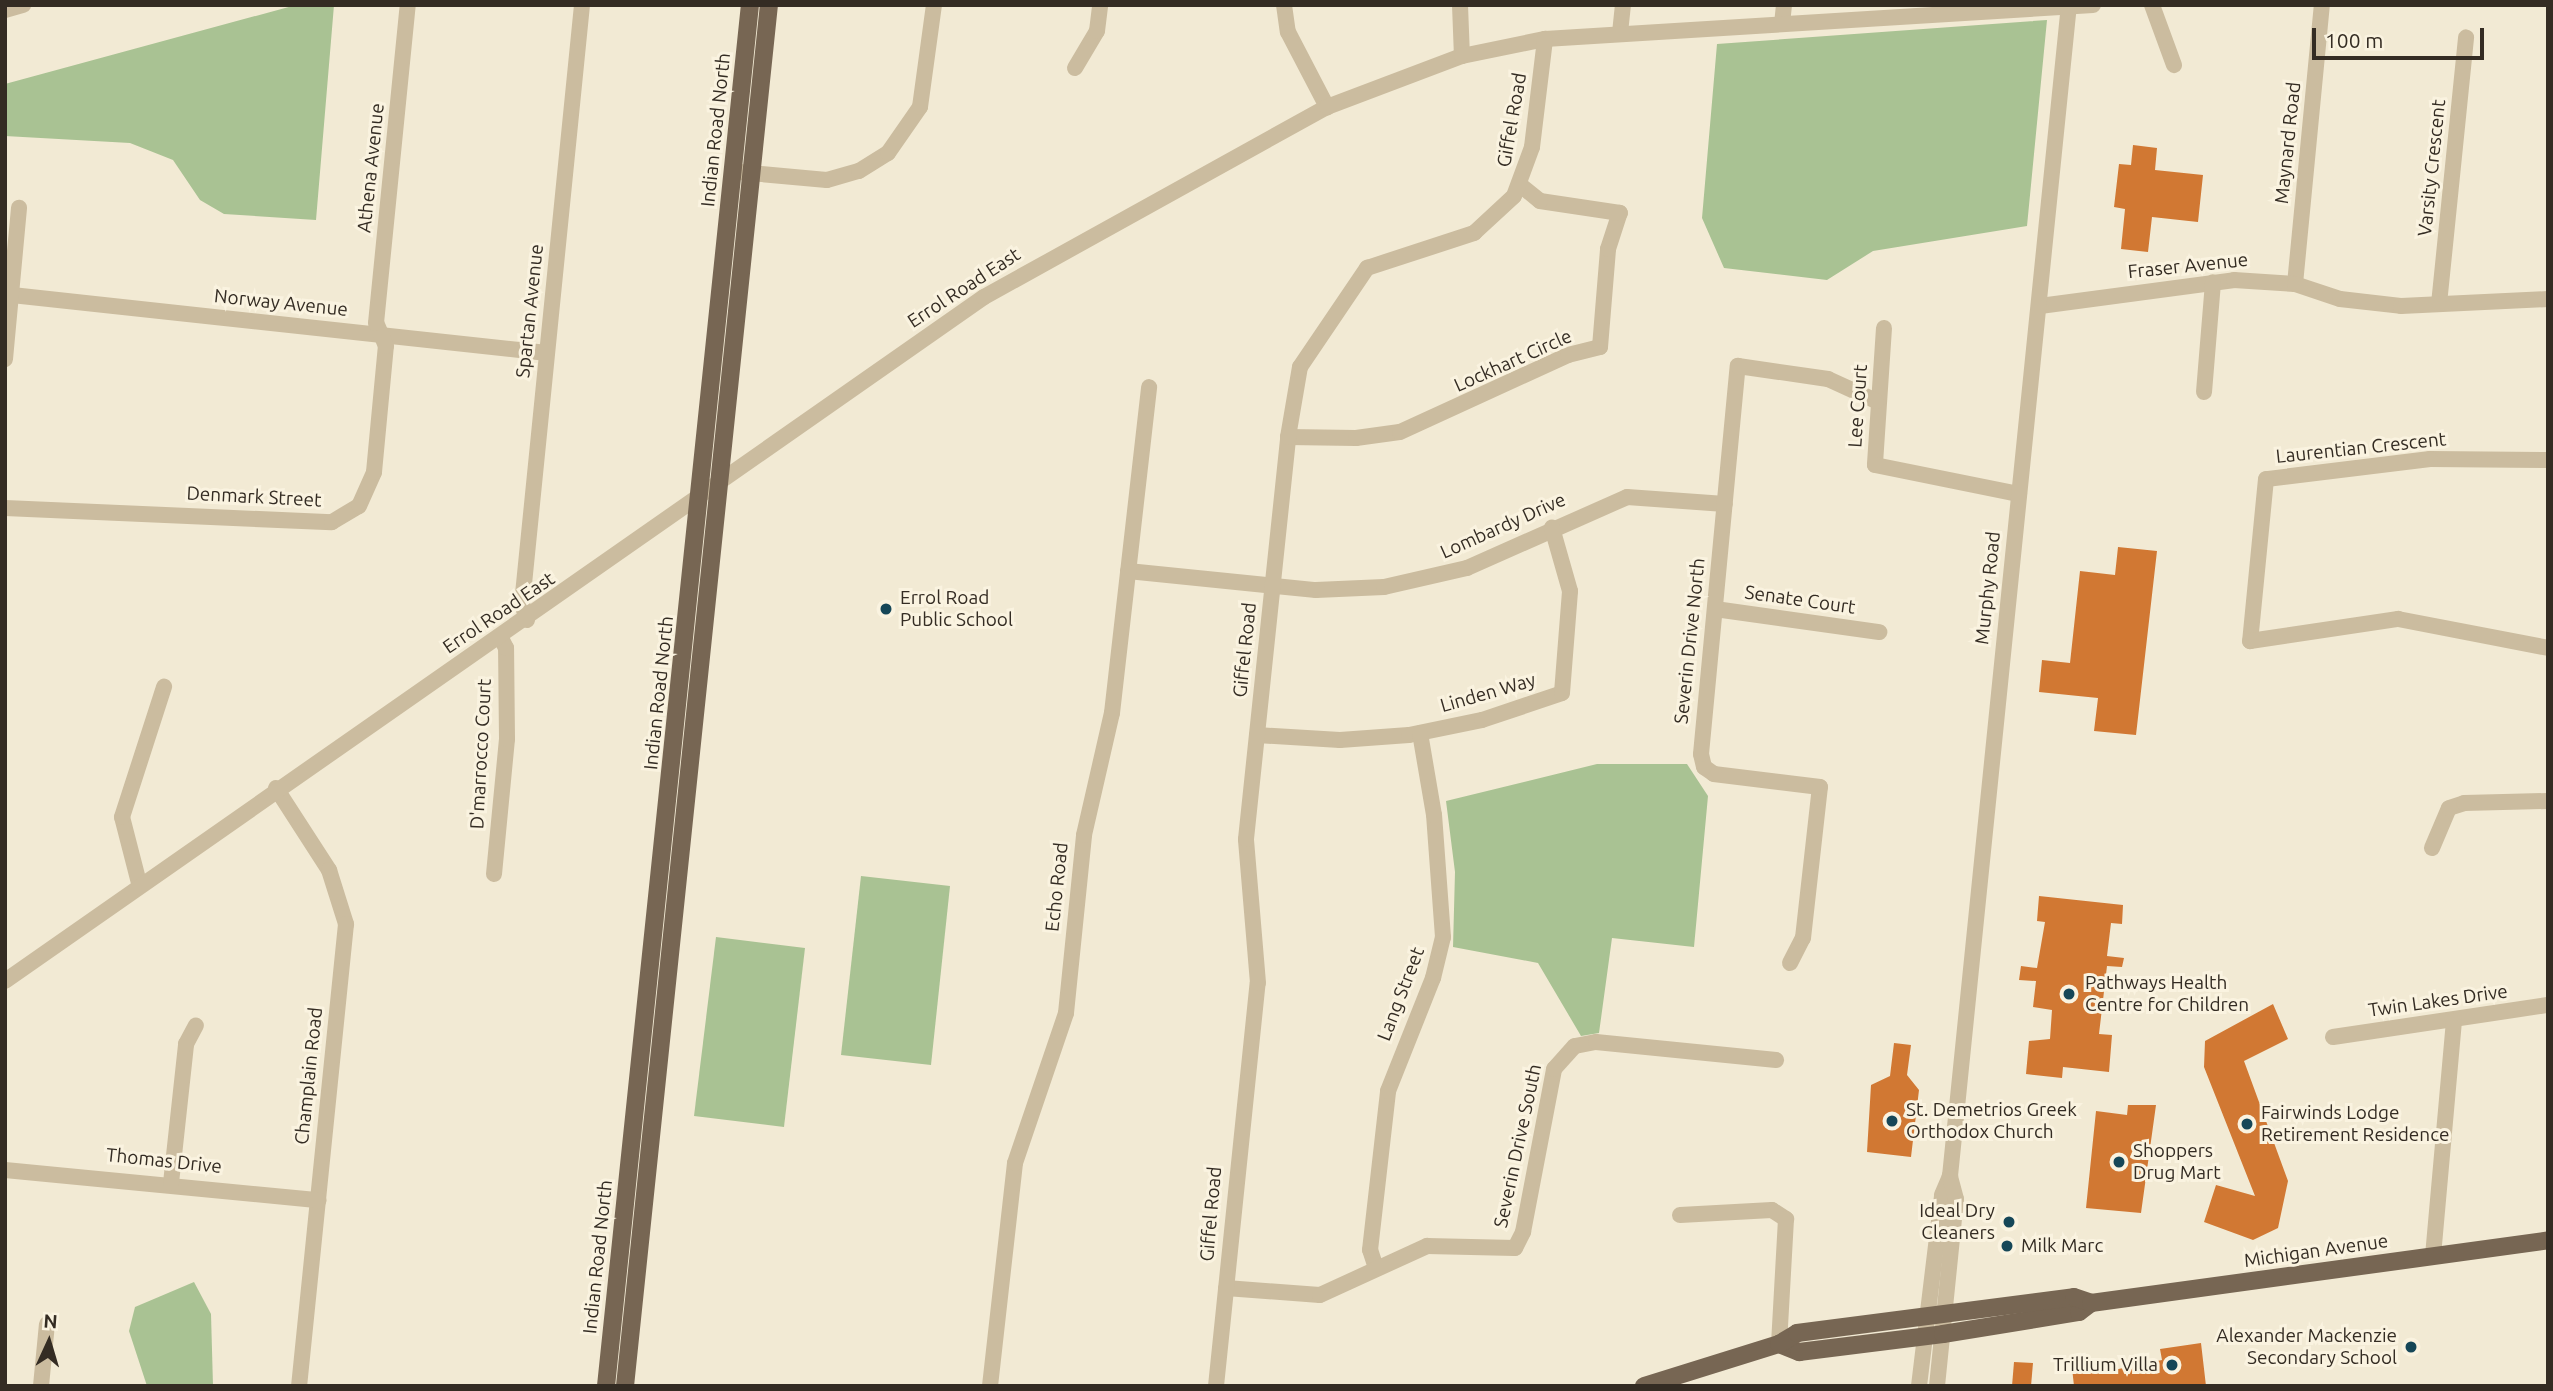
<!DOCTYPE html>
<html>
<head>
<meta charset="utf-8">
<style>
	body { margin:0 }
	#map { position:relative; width:2553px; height:1391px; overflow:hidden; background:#f2ead4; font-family:Ubuntu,sans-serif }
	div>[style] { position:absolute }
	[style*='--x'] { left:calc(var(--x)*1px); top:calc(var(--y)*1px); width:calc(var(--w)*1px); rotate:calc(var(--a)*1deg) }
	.green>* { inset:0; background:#a9c293 }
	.building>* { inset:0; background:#d17833 }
	.minor>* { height:16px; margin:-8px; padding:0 8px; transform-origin:8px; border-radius:8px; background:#cbbc9f }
	.major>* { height:18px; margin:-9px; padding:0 9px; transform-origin:9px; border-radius:9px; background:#776653 }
	.dots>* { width:19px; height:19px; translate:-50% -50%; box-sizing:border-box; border:4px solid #faf3e0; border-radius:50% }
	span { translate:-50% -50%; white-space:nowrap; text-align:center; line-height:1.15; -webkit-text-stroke:6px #faf3e0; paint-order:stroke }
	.street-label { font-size:19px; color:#342c23 }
	.poi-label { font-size:19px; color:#342c23 }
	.left { translate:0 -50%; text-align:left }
	.right { translate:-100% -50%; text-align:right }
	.frame { position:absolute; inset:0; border:7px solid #342c23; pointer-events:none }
	.north { position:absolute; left:14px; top:1307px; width:70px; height:70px; -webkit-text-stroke:5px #faf3e0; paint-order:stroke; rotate:4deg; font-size:19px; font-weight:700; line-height:28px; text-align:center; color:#342c23 }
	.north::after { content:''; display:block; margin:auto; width:24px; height:32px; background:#342c23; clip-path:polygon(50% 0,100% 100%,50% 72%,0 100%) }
	.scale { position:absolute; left:2312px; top:28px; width:172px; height:32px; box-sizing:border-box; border:4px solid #342c23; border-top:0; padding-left:9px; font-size:21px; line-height:24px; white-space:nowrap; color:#342c23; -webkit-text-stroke:5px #faf3e0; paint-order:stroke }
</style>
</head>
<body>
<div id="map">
	<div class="green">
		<i style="clip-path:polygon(296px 5px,334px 5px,316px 220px,224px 214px,200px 200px,173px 160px,130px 143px,5px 136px,5px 84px)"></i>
		<i style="clip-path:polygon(2047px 20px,2027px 226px,1873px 251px,1827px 280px,1724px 268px,1702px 218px,1717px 44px)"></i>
		<i style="clip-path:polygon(1597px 764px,1687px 764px,1708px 796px,1694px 947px,1612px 938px,1599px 1033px,1581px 1036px,1538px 963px,1453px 947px,1455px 872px,1446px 801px)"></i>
		<i style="clip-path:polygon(861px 876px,950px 886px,931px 1065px,841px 1055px)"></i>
		<i style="clip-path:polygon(716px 937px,805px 948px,784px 1127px,694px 1116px)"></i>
		<i style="clip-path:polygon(194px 1282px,211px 1314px,213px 1386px,147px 1386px,129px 1331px,135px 1307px)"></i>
	</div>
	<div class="building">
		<i style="clip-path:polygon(2133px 145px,2157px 148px,2155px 170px,2203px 175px,2198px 222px,2152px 217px,2148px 252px,2121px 249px,2125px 209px,2114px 207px,2119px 164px,2131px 165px)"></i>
		<i style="clip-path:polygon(2118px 547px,2157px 551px,2136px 735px,2094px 731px,2098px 698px,2039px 692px,2042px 660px,2070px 663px,2080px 571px,2115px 575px)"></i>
		<i style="clip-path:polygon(2039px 896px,2123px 905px,2122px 924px,2111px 923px,2107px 956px,2124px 958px,2122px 967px,2107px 966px,2099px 1034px,2112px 1035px,2109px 1072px,2063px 1067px,2062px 1078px,2026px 1074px,2029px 1041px,2050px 1039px,2052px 1010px,2033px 1007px,2036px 981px,2019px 980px,2021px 966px,2037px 968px,2045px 922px,2037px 921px)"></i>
		<i style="clip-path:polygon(2273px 1004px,2288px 1039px,2244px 1061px,2288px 1181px,2278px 1228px,2253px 1240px,2204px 1222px,2216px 1185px,2255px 1196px,2204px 1067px,2205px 1041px)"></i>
		<i style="clip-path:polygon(1894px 1043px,1911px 1045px,1907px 1075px,1919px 1090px,1911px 1157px,1867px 1152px,1871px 1085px,1890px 1076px)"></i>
		<i style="clip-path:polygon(2128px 1105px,2156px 1105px,2141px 1213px,2086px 1208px,2096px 1111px,2127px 1115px)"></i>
		<i style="clip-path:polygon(2201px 1343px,2206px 1386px,2074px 1386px,2072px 1368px,2103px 1361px,2104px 1372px,2162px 1360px,2160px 1349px)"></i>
		<i style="clip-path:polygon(2014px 1362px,2033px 1363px,2031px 1386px,2012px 1386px)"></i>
	</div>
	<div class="minor">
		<i style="--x:1284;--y:5;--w:27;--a:82"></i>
		<i style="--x:1288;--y:32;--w:85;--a:62.5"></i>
		<i style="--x:1460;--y:5;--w:51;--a:87.8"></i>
		<i style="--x:2152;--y:5;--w:64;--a:69.9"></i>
		<i style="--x:5;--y:10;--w:19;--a:-16"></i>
		<i style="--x:1782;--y:24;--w:19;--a:-84"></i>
		<i style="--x:1620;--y:33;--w:28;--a:-84"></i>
		<i style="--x:1075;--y:68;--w:43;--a:-59.3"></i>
		<i style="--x:1097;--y:31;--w:26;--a:-83"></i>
		<i style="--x:739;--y:172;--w:88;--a:5.2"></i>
		<i style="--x:827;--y:180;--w:33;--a:-16"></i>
		<i style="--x:859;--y:171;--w:34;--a:-32"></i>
		<i style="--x:888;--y:153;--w:56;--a:-55.2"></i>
		<i style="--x:920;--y:107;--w:103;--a:-82.2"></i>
		<i style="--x:2295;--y:284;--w:280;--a:-84.5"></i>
		<i style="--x:12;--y:295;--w:538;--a:6.19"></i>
		<i style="--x:2439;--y:304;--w:268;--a:-84.2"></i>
		<i style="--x:2040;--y:306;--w:196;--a:-7.6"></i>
		<i style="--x:2234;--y:280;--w:61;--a:3.8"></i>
		<i style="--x:2295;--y:284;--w:47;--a:18.4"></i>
		<i style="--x:2340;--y:299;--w:61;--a:6.5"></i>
		<i style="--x:2401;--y:306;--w:147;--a:-2.7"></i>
		<i style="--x:1884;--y:328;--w:137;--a:93.8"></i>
		<i style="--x:1875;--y:465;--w:147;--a:11.4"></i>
		<i style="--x:5;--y:359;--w:152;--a:-84.7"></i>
		<i style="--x:2204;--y:392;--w:110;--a:-85.3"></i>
		<i style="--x:1288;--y:437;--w:68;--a:0.8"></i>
		<i style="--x:1356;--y:438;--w:44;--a:-7.8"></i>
		<i style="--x:1400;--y:432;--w:185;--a:-24.6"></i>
		<i style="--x:1568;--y:355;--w:33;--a:-14"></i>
		<i style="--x:1600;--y:347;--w:98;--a:-85.3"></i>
		<i style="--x:1608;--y:249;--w:38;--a:-72"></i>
		<i style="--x:1620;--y:213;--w:81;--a:-171.5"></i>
		<i style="--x:1540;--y:201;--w:26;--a:-141"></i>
		<i style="--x:2548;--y:460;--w:118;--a:-179.5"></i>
		<i style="--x:2430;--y:459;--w:165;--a:173"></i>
		<i style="--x:2266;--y:479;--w:163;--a:95.6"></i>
		<i style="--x:2250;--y:641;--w:150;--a:-8.5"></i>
		<i style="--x:2398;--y:619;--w:153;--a:10.9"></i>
		<i style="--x:5;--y:508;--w:327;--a:2.5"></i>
		<i style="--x:332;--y:522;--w:31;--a:-31"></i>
		<i style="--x:359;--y:506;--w:37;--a:-66"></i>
		<i style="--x:374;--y:472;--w:127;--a:-84.6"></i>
		<i style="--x:386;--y:346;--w:25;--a:-113"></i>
		<i style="--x:376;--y:323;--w:320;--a:-84.3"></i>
		<i style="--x:1128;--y:571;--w:189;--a:5.8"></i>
		<i style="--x:1316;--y:590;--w:68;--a:-2.5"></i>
		<i style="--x:1384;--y:587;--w:85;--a:-12.9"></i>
		<i style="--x:1467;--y:568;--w:175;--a:-23.9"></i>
		<i style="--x:1627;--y:497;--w:98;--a:4.1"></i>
		<i style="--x:1715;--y:609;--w:166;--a:8"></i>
		<i style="--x:527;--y:620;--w:17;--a:-107"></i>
		<i style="--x:522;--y:604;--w:602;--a:-84.28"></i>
		<i style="--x:1257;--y:735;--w:83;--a:3.4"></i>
		<i style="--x:1340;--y:740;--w:69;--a:-4.1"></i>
		<i style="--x:1409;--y:735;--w:75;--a:-11.6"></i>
		<i style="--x:1482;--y:720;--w:84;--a:-18.6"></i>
		<i style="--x:1562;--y:693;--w:102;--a:-85.5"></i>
		<i style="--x:1570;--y:591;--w:66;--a:-105.9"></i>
		<i style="--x:276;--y:788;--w:98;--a:57.1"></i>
		<i style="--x:329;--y:870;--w:57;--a:72.5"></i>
		<i style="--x:346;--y:924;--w:464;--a:95.8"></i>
		<i style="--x:2432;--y:848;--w:43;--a:-67"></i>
		<i style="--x:2449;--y:808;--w:16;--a:-18"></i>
		<i style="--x:2464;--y:803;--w:84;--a:-1.4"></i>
		<i style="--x:494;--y:874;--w:136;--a:-84.5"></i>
		<i style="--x:507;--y:739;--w:91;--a:-90.6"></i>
		<i style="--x:506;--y:648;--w:11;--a:-117"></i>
		<i style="--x:139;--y:883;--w:68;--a:-104.4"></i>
		<i style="--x:122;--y:817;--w:137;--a:-72.1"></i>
		<i style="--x:1790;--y:963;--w:28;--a:-63"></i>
		<i style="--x:1803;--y:938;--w:152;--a:-83.6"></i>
		<i style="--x:1820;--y:787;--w:107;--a:-173"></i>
		<i style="--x:1714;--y:774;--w:12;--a:-145"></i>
		<i style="--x:1704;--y:767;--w:13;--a:-103"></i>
		<i style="--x:1701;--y:754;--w:390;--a:-84.6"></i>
		<i style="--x:1738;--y:366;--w:91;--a:8.2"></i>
		<i style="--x:1828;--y:379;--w:53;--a:24.6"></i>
		<i style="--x:5;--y:981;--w:1194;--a:-34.94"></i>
		<i style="--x:984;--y:297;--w:392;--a:-29"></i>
		<i style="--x:1327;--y:107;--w:144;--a:-20.7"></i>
		<i style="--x:1462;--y:56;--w:85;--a:-11.6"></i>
		<i style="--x:1545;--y:39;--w:549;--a:-3.55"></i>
		<i style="--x:2333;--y:1037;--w:217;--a:-8.5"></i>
		<i style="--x:5;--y:1170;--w:315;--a:5.5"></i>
		<i style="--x:171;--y:1183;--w:140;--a:-83.8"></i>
		<i style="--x:186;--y:1044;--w:21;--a:-62"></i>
		<i style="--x:1680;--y:1215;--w:92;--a:-3.1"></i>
		<i style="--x:1772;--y:1210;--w:17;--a:33"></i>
		<i style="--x:1786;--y:1219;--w:125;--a:93.2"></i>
		<i style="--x:2433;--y:1256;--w:236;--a:-84.9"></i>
		<i style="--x:1376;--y:1268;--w:19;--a:-108"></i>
		<i style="--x:1370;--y:1250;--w:160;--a:-83.5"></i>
		<i style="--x:1388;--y:1091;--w:122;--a:-68.3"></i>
		<i style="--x:1433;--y:978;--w:42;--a:-76.3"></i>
		<i style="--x:1443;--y:937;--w:122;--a:-94.2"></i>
		<i style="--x:1434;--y:815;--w:83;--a:-99.7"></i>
		<i style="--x:1226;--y:1288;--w:94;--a:4.3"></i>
		<i style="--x:1320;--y:1295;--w:118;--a:-24.6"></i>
		<i style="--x:1427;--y:1246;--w:88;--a:1.3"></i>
		<i style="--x:1515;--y:1248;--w:18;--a:-63"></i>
		<i style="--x:1523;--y:1232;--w:166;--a:-79.2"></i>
		<i style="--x:1554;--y:1069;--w:31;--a:-48"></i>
		<i style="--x:1575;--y:1046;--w:21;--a:-11"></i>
		<i style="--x:1596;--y:1042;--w:181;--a:5.7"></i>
		<i style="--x:41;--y:1386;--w:62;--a:-84.5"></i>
		<i style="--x:990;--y:1386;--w:224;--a:-83.6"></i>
		<i style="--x:1015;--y:1163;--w:158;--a:-71.2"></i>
		<i style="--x:1066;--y:1013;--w:179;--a:-84.2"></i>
		<i style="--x:1084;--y:835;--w:125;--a:-77.1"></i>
		<i style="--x:1112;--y:713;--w:328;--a:-83.5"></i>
		<i style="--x:1216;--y:1386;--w:405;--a:-84.1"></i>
		<i style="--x:1258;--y:983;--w:144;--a:-94.8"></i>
		<i style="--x:1246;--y:839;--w:404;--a:-84"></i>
		<i style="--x:1288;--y:437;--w:71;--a:-80.3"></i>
		<i style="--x:1300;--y:367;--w:120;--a:-55.9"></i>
		<i style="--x:1367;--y:268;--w:113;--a:-18.1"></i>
		<i style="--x:1474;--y:233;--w:54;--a:-42.8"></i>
		<i style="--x:1514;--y:196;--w:52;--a:-69.8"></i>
		<i style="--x:1532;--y:147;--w:109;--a:-83.1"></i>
		<i style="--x:1919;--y:1386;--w:192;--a:-83.1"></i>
		<i style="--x:1942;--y:1195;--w:21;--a:-67"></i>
		<i style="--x:1950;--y:1176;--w:1177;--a:-84.2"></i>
		<i style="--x:1937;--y:1386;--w:188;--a:-84.2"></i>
		<i style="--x:1956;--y:1199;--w:24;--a:-105"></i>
	</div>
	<div class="major">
		<i style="--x:1779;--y:1344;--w:22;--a:22"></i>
		<i style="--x:1799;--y:1352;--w:145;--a:-7.1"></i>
		<i style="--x:1943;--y:1334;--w:138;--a:-9.2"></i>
		<i style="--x:2079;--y:1312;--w:15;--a:-37"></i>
		<i style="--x:606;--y:1386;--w:1388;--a:-84.05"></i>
		<i style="--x:625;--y:1386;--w:1388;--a:-84.05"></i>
		<i style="--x:1644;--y:1386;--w:141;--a:-17.3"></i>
		<i style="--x:1779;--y:1344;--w:21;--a:-31"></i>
		<i style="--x:1797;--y:1333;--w:279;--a:-7.4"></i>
		<i style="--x:2074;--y:1297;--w:18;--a:19"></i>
		<i style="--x:2091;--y:1303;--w:461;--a:-7.8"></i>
	</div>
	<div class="dots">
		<i style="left:886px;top:609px;background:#164758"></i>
		<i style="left:2069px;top:994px;background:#164758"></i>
		<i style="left:1892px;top:1121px;background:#164758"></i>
		<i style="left:2247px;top:1124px;background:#164758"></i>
		<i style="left:2119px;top:1162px;background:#164758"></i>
		<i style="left:2009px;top:1222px;background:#164758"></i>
		<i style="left:2007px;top:1246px;background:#164758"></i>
		<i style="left:2411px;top:1347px;background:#164758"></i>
		<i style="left:2172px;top:1365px;background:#164758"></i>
	</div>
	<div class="street-label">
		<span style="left:1512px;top:120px;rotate:-80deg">Giffel Road</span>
		<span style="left:716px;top:130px;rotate:-84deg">Indian Road North</span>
		<span style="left:2288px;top:143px;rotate:-84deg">Maynard Road</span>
		<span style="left:371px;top:168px;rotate:-84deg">Athena Avenue</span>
		<span style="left:2432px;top:168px;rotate:-84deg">Varsity Crescent</span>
		<span style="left:2188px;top:266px;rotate:-6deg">Fraser Avenue</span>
		<span style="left:964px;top:288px;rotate:-33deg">Errol Road East</span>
		<span style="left:281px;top:303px;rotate:6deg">Norway Avenue</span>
		<span style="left:530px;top:311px;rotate:-84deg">Spartan Avenue</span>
		<span style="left:1513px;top:361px;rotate:-24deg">Lockhart Circle</span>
		<span style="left:1858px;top:406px;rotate:-86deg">Lee Court</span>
		<span style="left:2361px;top:448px;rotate:-6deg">Laurentian Crescent</span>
		<span style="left:254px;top:497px;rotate:3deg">Denmark Street</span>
		<span style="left:1503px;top:526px;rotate:-24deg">Lombardy Drive</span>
		<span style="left:1988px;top:588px;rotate:-84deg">Murphy Road</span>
		<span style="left:1800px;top:600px;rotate:8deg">Senate Court</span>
		<span style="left:499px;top:613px;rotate:-34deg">Errol Road East</span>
		<span style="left:1690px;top:641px;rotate:-84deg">Severin Drive North</span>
		<span style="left:1245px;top:650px;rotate:-84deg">Giffel Road</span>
		<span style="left:659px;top:693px;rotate:-84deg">Indian Road North</span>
		<span style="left:1488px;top:693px;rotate:-16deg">Linden Way</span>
		<span style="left:481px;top:754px;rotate:-87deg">D'marrocco Court</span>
		<span style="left:1057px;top:887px;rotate:-84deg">Echo Road</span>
		<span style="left:1401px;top:994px;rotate:-69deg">Lang Street</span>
		<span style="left:2438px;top:1001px;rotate:-8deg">Twin Lakes Drive</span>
		<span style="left:309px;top:1076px;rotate:-84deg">Champlain Road</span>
		<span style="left:1518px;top:1146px;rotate:-78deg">Severin Drive South</span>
		<span style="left:164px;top:1161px;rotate:6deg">Thomas Drive</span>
		<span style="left:1211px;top:1214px;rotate:-85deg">Giffel Road</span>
		<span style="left:2316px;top:1251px;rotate:-8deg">Michigan Avenue</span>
		<span style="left:598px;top:1257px;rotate:-84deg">Indian Road North</span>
	</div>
	<div class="poi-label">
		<span class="left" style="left:900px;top:609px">Errol Road<br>Public School</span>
		<span class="left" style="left:2085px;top:994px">Pathways Health<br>Centre for Children</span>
		<span class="left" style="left:1906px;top:1121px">St. Demetrios Greek<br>Orthodox Church</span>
		<span class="left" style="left:2261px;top:1124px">Fairwinds Lodge<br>Retirement Residence</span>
		<span class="left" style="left:2133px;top:1162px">Shoppers<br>Drug Mart</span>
		<span class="right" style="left:1995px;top:1222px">Ideal Dry<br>Cleaners</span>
		<span class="left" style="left:2021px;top:1246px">Milk Marc</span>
		<span class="right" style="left:2397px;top:1347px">Alexander Mackenzie<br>Secondary School</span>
		<span class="right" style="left:2158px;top:1365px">Trillium Villa</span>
	</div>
	<div class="frame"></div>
	<div class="north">N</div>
	<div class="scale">100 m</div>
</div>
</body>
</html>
